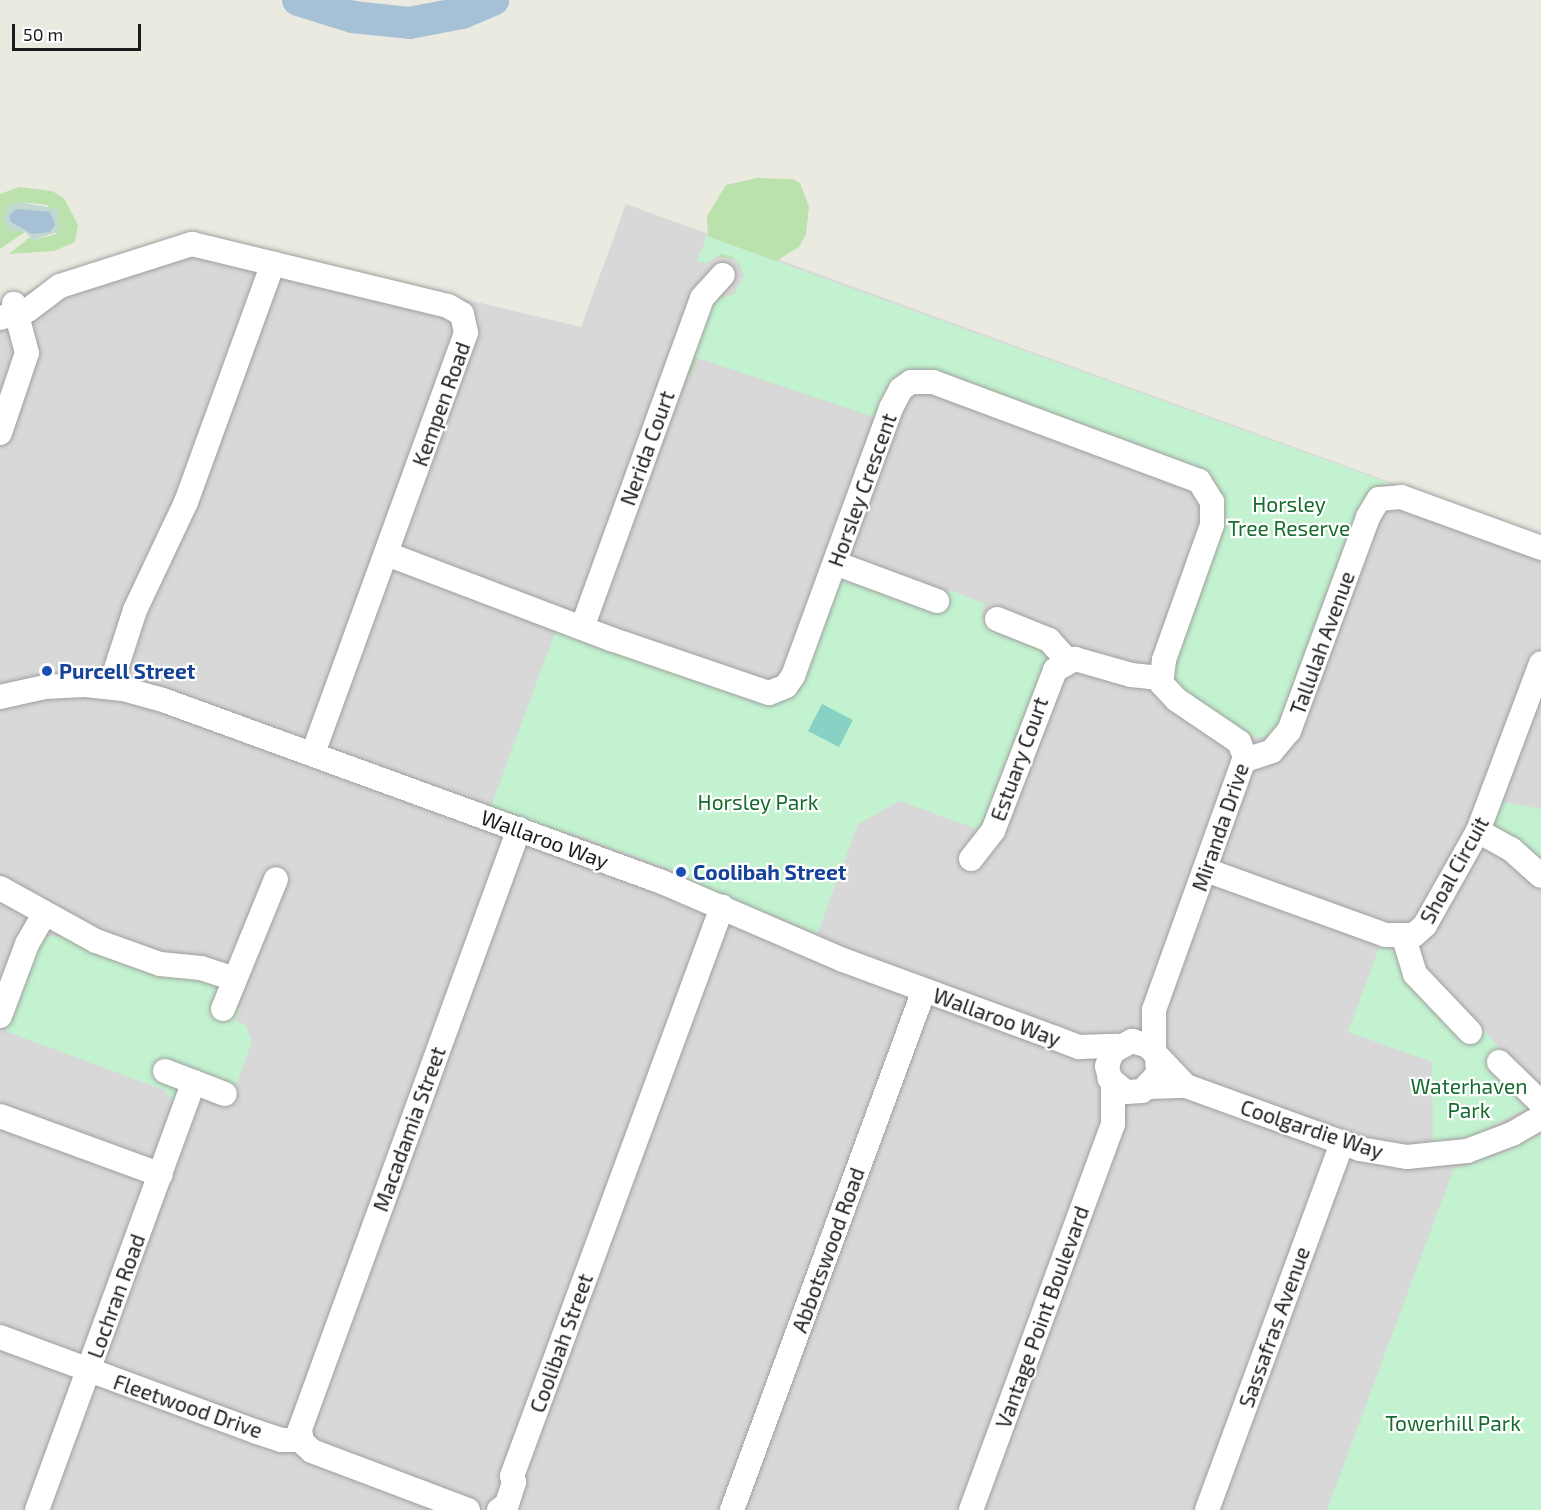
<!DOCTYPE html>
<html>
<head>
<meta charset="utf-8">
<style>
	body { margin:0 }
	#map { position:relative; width:1541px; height:1510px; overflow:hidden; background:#ebeae1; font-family:"Exo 2",sans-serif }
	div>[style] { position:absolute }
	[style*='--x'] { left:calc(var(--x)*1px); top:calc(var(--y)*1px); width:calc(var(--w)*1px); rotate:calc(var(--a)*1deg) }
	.residential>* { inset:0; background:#d9d8d8 }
	.grass>* { inset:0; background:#bbe1ac }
	.wetland>* { inset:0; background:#c0d8d1 }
	.park>* { inset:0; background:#c2f2cf }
	.pitch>* { inset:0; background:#87d2c4 }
	.water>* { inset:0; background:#a6c1d5 }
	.river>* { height:32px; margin:-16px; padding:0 16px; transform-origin:16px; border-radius:16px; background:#a6c1d5 }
	.roads { filter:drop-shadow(0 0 2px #9f9f9f) drop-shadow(0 0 2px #9f9f9f) }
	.minor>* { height:24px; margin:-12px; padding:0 12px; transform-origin:12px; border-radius:12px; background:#fff }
	.dots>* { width:16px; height:16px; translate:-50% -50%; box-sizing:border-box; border:3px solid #fff; border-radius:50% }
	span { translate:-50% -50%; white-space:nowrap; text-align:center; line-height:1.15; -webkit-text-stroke:4.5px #fff; paint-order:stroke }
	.street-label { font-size:21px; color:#1b1b1b }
	.park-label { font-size:21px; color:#176b2e }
	.transit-label { font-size:21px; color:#164399; font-weight:700 }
	.left { translate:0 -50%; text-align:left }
	.scale { position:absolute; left:12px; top:24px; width:129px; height:27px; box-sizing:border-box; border:3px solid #1b1b1b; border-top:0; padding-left:8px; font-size:18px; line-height:21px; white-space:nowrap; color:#1b1b1b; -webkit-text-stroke:4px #fff; paint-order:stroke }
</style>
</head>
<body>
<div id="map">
	<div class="residential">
		<i style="clip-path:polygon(626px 204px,1541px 537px,1541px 1510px,0 1510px,0 302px,13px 299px,52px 279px,207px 237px,581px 327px)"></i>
	</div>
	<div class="grass">
		<i style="clip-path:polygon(757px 178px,793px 179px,800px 183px,809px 207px,806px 234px,799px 247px,771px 264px,697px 358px,691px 375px,685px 372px,719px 299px,734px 294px,744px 276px,736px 259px,715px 256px,708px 240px,707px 216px,726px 185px)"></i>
		<i style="clip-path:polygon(19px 187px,52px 191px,64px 198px,78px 225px,75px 242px,54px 251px,9px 254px,30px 237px,34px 240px,56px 234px,48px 205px,19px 202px,6px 217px,25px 232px,0 249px,0 194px)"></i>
	</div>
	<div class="wetland">
		<i style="clip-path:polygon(19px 202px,58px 209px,59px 231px,34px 240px,25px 232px,11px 231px,4px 221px,6px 211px,10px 204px)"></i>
	</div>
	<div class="park">
		<i style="clip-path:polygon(707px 236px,1392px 484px,1377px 485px,1366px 497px,1284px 719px,1269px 736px,1259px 738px,1245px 734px,1179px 690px,1171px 677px,1221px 502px,939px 373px,877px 418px,691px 356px,708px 308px,715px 300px,734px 294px,744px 276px,739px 263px,731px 256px,721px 254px,706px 263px,697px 261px)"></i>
		<i style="clip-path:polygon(841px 573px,946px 596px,949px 590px,984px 603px,982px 619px,1054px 656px,982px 831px,900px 801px,858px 824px,817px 934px,772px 914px,762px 915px,691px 883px,685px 875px,569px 832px,556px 833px,490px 809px,557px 627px,768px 702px)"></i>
		<i style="clip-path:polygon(1499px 801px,1541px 809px,1541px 870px,1489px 828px)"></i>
		<i style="clip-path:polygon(54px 935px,216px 985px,233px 1007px,240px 1008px,236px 1021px,245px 1024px,252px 1041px,233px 1093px,176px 1087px,179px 1093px,174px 1104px,164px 1090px,8px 1032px,5px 1029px,31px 958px,42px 940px)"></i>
		<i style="clip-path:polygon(1381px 943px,1399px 948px,1480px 1036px,1484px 1031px,1509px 1058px,1533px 1105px,1487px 1129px,1483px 1135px,1433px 1142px,1432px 1062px,1348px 1032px)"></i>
		<i style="clip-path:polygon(1541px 1134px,1541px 1510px,1327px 1510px,1454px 1168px,1473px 1164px,1478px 1157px,1496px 1156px)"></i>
	</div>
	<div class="pitch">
		<i style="clip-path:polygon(822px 704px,853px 720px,839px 747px,808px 731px)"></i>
	</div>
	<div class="water">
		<i style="clip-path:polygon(16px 209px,50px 212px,55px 225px,50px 232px,32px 234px,11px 222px,9px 216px)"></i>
	</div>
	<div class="river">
		<i style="--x:298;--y:0;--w:58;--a:17.2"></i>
		<i style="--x:353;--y:17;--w:56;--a:6.1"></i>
		<i style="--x:409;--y:23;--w:54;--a:-10.7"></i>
		<i style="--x:462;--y:13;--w:34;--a:-23"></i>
	</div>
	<div class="roads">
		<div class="minor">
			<i style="--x:0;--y:318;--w:29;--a:-16"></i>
			<i style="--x:28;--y:310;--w:40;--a:-37"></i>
			<i style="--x:60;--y:286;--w:139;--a:-17.7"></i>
			<i style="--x:192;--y:244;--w:263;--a:13.6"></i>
			<i style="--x:448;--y:306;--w:16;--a:30"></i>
			<i style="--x:462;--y:314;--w:19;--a:78"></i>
			<i style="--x:466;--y:333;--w:448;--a:110"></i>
			<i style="--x:0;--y:433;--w:84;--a:-71.4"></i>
			<i style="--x:27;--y:353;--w:51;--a:-104.9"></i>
			<i style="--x:387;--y:554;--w:240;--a:20.8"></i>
			<i style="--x:611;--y:639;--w:167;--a:18.9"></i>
			<i style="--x:769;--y:693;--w:18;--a:-22"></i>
			<i style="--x:786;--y:686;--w:12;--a:-55"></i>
			<i style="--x:793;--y:676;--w:285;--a:-69.9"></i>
			<i style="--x:891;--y:408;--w:21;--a:-62"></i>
			<i style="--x:901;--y:389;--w:12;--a:-35"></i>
			<i style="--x:911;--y:382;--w:22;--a:0"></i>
			<i style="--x:933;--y:382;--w:284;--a:20.4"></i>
			<i style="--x:1199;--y:481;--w:25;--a:58"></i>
			<i style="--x:1212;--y:502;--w:23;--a:90"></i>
			<i style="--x:1212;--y:525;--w:143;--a:109.6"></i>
			<i style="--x:1164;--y:660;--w:23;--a:97"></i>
			<i style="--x:1161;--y:683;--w:23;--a:47"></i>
			<i style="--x:1177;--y:700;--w:75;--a:34.1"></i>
			<i style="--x:1239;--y:742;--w:16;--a:68"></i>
			<i style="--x:1245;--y:757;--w:269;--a:109.8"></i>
			<i style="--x:1154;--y:1010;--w:41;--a:90"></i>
			<i style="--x:835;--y:563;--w:109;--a:20.4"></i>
			<i style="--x:997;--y:619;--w:56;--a:22"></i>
			<i style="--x:1049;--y:640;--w:28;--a:48"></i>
			<i style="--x:582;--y:628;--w:351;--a:-70"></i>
			<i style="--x:702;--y:298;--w:31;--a:-48"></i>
			<i style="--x:110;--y:687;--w:81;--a:-72"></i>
			<i style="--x:135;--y:610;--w:119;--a:-64.7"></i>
			<i style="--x:186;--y:502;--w:254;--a:-70"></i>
			<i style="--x:0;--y:697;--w:46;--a:-12.5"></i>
			<i style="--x:45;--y:687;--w:40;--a:-2.9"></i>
			<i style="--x:85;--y:685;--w:38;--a:6"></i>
			<i style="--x:123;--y:689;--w:41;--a:15.4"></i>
			<i style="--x:163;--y:700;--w:531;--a:20.04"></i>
			<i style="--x:662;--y:882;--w:197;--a:23.3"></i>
			<i style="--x:843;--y:960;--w:226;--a:20.2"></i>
			<i style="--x:1055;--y:1038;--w:26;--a:21"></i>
			<i style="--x:1079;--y:1047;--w:38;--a:-2"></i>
			<i style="--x:1245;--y:760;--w:28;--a:-18"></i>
			<i style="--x:1272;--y:751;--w:26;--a:-50"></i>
			<i style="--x:1289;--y:731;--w:228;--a:-69.7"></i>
			<i style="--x:1368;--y:517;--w:21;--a:-59"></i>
			<i style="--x:1379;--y:499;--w:22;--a:-5"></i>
			<i style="--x:1401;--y:497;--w:149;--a:20"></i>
			<i style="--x:1478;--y:831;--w:38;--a:29"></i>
			<i style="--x:1511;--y:849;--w:40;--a:42"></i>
			<i style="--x:971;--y:859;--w:36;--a:-52"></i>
			<i style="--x:993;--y:831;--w:173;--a:-68.9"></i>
			<i style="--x:1055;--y:670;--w:23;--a:-29"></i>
			<i style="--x:1075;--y:659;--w:58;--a:15.9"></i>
			<i style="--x:1131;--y:675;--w:29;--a:6"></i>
			<i style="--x:1206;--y:870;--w:191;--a:19.9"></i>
			<i style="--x:1386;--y:935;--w:28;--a:0"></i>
			<i style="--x:1414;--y:935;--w:15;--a:-42"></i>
			<i style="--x:1425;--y:925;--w:108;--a:-60.6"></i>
			<i style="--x:1478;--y:831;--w:179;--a:-69.4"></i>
			<i style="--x:0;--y:888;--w:110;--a:28.9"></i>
			<i style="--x:96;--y:941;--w:68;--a:19.8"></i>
			<i style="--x:160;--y:964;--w:41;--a:5.6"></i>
			<i style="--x:201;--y:968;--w:35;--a:18"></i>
			<i style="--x:1404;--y:938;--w:38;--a:73"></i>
			<i style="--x:1415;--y:974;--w:80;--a:46.5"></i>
			<i style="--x:223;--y:1009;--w:140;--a:-67.8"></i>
			<i style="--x:0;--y:1016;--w:77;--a:-69.4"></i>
			<i style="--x:27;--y:944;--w:34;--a:-60"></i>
			<i style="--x:1157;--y:1058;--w:16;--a:86"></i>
			<i style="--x:1158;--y:1074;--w:23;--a:133"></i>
			<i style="--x:1142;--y:1091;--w:16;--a:176"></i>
			<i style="--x:1126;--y:1092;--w:21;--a:-141"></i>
			<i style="--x:1110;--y:1079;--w:13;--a:-103"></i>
			<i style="--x:1107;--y:1066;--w:15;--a:-70"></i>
			<i style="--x:1112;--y:1052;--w:23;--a:-29"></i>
			<i style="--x:1132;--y:1041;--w:17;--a:17"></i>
			<i style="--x:1148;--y:1046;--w:55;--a:46.5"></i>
			<i style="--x:1499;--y:1062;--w:59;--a:44.3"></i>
			<i style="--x:165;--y:1071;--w:64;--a:21"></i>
			<i style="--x:1149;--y:1087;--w:37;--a:-2"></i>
			<i style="--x:1186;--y:1086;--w:185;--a:19.9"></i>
			<i style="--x:1360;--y:1149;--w:48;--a:9.7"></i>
			<i style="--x:1407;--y:1157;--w:60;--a:-5.7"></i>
			<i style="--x:1467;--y:1151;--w:48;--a:-20.7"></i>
			<i style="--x:1512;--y:1134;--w:34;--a:-30"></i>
			<i style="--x:0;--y:1116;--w:171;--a:20.1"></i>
			<i style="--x:0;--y:1337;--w:274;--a:20.3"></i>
			<i style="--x:257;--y:1432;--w:25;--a:18"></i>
			<i style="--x:281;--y:1440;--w:21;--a:0"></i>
			<i style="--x:37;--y:1510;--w:456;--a:-69.9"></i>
			<i style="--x:468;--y:1510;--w:167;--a:-159.3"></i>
			<i style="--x:312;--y:1451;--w:13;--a:-138"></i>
			<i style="--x:302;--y:1442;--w:13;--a:-99"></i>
			<i style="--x:300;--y:1429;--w:639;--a:-69.95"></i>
			<i style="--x:499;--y:1510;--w:10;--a:-37"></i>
			<i style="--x:507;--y:1504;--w:23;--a:-72"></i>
			<i style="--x:514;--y:1482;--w:6;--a:-108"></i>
			<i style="--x:512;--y:1476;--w:607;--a:-69.74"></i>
			<i style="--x:732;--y:1510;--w:554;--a:-69.73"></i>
			<i style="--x:971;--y:1510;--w:411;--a:-69.8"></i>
			<i style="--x:1113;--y:1124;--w:41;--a:-90"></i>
			<i style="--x:1207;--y:1510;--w:391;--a:-69.8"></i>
		</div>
	</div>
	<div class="dots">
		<i style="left:47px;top:671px;background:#1a4fb4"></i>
		<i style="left:681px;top:872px;background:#1a4fb4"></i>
	</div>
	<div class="street-label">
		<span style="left:441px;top:404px;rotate:-70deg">Kempen Road</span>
		<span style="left:647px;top:448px;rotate:-70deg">Nerida Court</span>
		<span style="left:862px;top:490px;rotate:-70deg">Horsley Crescent</span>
		<span style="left:1322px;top:643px;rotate:-70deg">Tallulah Avenue</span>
		<span style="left:1019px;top:759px;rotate:-70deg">Estuary Court</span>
		<span style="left:1220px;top:827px;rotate:-71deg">Miranda Drive</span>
		<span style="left:545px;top:839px;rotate:20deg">Wallaroo Way</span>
		<span style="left:1454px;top:870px;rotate:-61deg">Shoal Circuit</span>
		<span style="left:997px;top:1017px;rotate:20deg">Wallaroo Way</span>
		<span style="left:409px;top:1129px;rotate:-70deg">Macadamia Street</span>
		<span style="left:1312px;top:1129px;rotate:18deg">Coolgardie Way</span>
		<span style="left:828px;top:1250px;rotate:-70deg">Abbotswood Road</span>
		<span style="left:116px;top:1296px;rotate:-70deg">Lochran Road</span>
		<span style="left:1042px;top:1317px;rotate:-70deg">Vantage Point Boulevard</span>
		<span style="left:1274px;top:1327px;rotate:-70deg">Sassafras Avenue</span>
		<span style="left:561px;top:1343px;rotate:-70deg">Coolibah Street</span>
		<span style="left:188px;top:1406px;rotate:19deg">Fleetwood Drive</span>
	</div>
	<div class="park-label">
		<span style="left:1289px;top:516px">Horsley<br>Tree Reserve</span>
		<span style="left:758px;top:802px">Horsley Park</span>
		<span style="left:1469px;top:1098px">Waterhaven<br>Park</span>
		<span style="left:1453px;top:1423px">Towerhill Park</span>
	</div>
	<div class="transit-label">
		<span class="left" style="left:59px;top:671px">Purcell Street</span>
		<span class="left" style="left:693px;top:872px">Coolibah Street</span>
	</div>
	<div class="scale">50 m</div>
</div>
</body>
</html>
